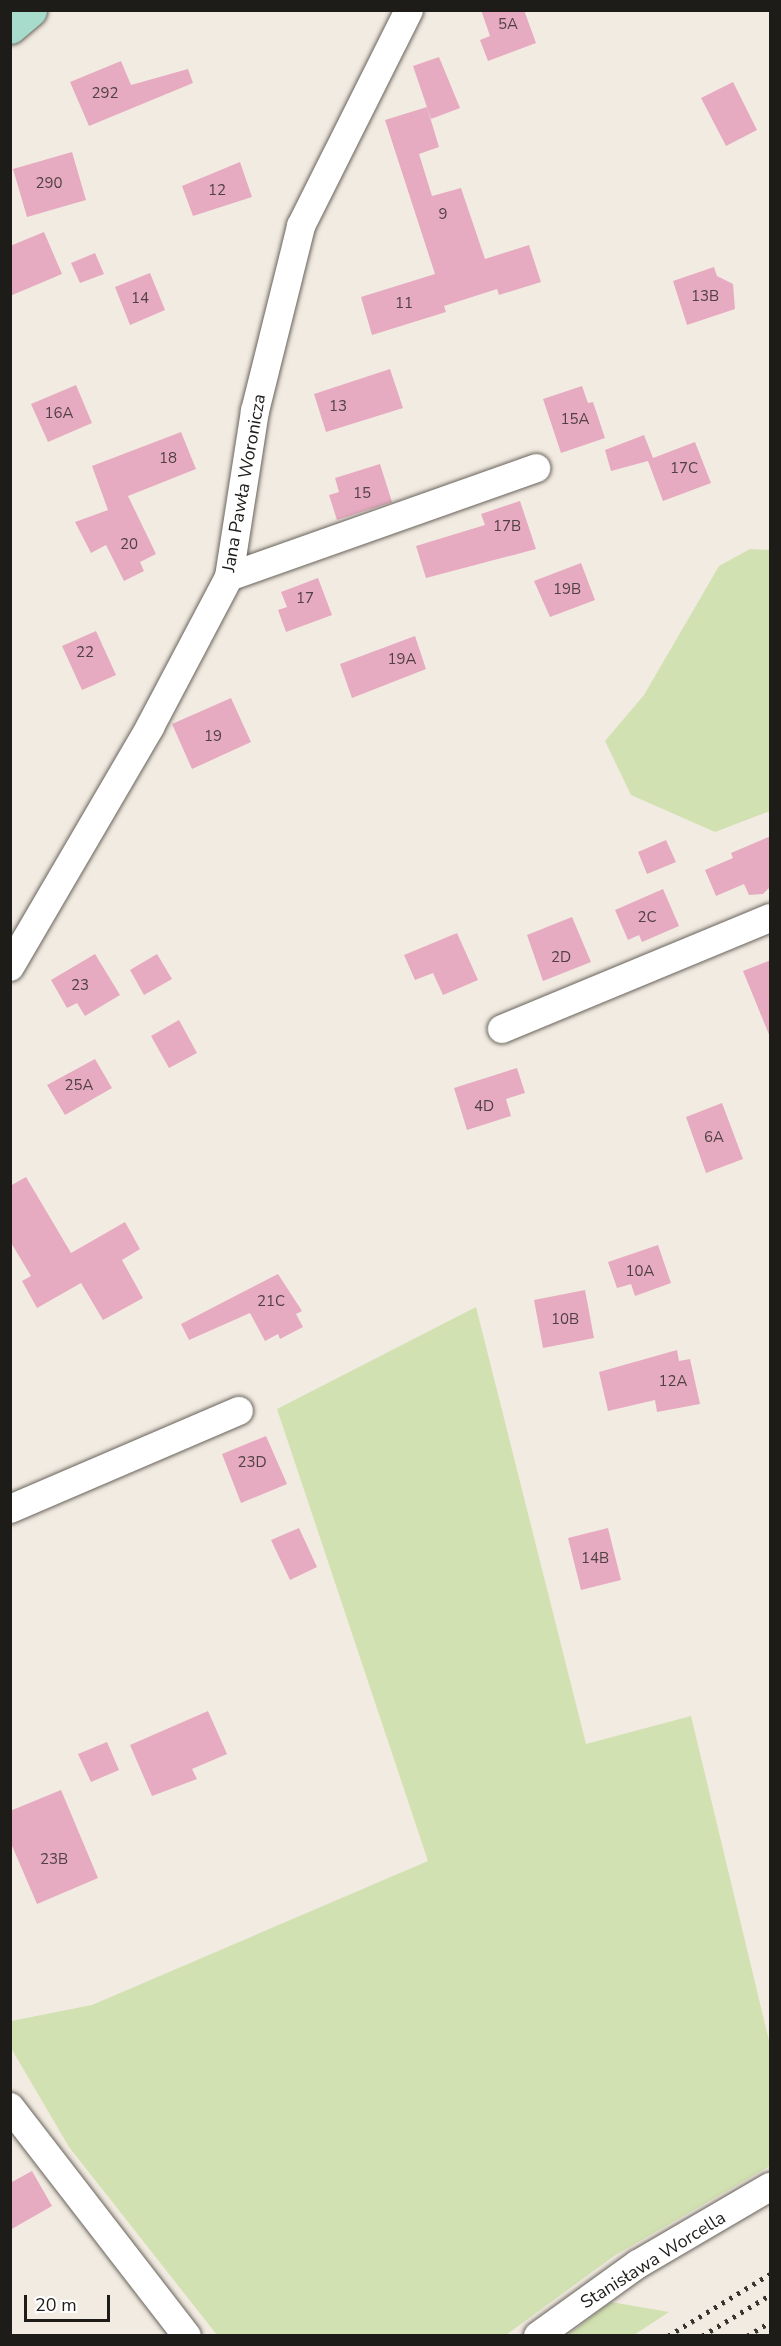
<!DOCTYPE html>
<html>
<head>
<meta charset="utf-8">
<style>
	body { margin:0 }
	#map { position:relative; width:781px; height:2346px; overflow:hidden; background:#f2ebe2; font-family:"Nunito Sans",sans-serif }
	div>[style] { position:absolute }
	[style*='--x'] { left:calc(var(--x)*1px); top:calc(var(--y)*1px); width:calc(var(--w)*1px); rotate:calc(var(--a)*1deg) }
	.green>* { inset:0; background:#d2e1b1 }
	.building>* { inset:0; background:#e7abc1 }
	.roads { filter:drop-shadow(0 0 2px #68635b) drop-shadow(0 0 2px #68635b) }
	.minor>* { height:28px; margin:-14px; padding:0 14px; transform-origin:14px; border-radius:14px; background:#fff }
	.major>* { height:33px; margin:-16.5px; padding:0 16.5px; transform-origin:16.5px; border-radius:16.5px; background:#a7dccd }
	.rail>* { height:4.5px; margin-top:-2.25px; transform-origin:0; background:repeating-linear-gradient(90deg,#383531 0 3px,transparent 0 9px) }
	span { translate:-50% -50%; white-space:nowrap; text-align:center; line-height:1.15; -webkit-text-stroke:4.5px #fff; paint-order:stroke }
	.number-label { font-size:15px; color:#504043 }
	.number-label span { -webkit-text-stroke-width:0 }
	.street-label { font-size:18px; color:#1e1c19 }
	.frame { position:absolute; inset:0; border:12px solid #1e1c19; pointer-events:none }
	.scale { position:absolute; left:24px; top:2295px; width:86px; height:27px; box-sizing:border-box; border:3px solid #1e1c19; border-top:0; padding-left:8px; font-size:18px; line-height:21px; white-space:nowrap; color:#1e1c19; -webkit-text-stroke:4px #fff; paint-order:stroke }
</style>
</head>
<body>
<div id="map">
	<div class="green">
		<i style="clip-path:polygon(750px 549px,770px 550px,770px 811px,715px 832px,631px 795px,605px 741px,644px 695px,719px 566px)"></i>
		<i style="clip-path:polygon(476px 1307px,586px 1744px,691px 1716px,770px 2045px,770px 2166px,614px 2256px,506px 2335px,217px 2335px,69px 2147px,11px 2048px,11px 2021px,92px 2005px,428px 1861px,277px 1409px)"></i>
		<i style="clip-path:polygon(611px 2302px,669px 2312px,634px 2335px,568px 2335px)"></i>
	</div>
	<div class="building">
		<i style="clip-path:polygon(481px 10px,524px 10px,536px 43px,488px 61px,480px 40px,490px 36px)"></i>
		<i style="clip-path:polygon(439px 57px,460px 108px,431px 119px,413px 66px)"></i>
		<i style="clip-path:polygon(121px 61px,131px 85px,188px 69px,193px 83px,89px 126px,70px 82px)"></i>
		<i style="clip-path:polygon(733px 82px,757px 130px,726px 146px,701px 98px)"></i>
		<i style="clip-path:polygon(427px 107px,439px 147px,419px 154px,432px 196px,461px 188px,485px 259px,529px 245px,541px 282px,499px 295px,497px 289px,444px 306px,446px 312px,372px 335px,361px 297px,435px 274px,385px 120px)"></i>
		<i style="clip-path:polygon(72px 152px,86px 200px,27px 217px,13px 169px)"></i>
		<i style="clip-path:polygon(240px 162px,252px 197px,193px 216px,182px 186px)"></i>
		<i style="clip-path:polygon(44px 232px,62px 274px,10px 296px,10px 246px)"></i>
		<i style="clip-path:polygon(95px 253px,104px 274px,80px 283px,71px 263px)"></i>
		<i style="clip-path:polygon(714px 267px,717px 276px,733px 284px,735px 309px,687px 325px,673px 281px)"></i>
		<i style="clip-path:polygon(150px 273px,165px 310px,130px 325px,115px 287px)"></i>
		<i style="clip-path:polygon(390px 369px,403px 408px,326px 432px,314px 394px)"></i>
		<i style="clip-path:polygon(76px 385px,92px 423px,48px 442px,31px 404px)"></i>
		<i style="clip-path:polygon(582px 386px,588px 403px,593px 402px,605px 438px,561px 453px,543px 399px)"></i>
		<i style="clip-path:polygon(181px 432px,196px 469px,128px 496px,156px 554px,140px 562px,144px 571px,124px 581px,106px 545px,91px 553px,75px 522px,108px 510px,92px 466px)"></i>
		<i style="clip-path:polygon(644px 435px,653px 458px,695px 442px,711px 483px,663px 501px,648px 461px,611px 471px,605px 450px)"></i>
		<i style="clip-path:polygon(380px 464px,392px 502px,337px 520px,329px 495px,339px 492px,335px 478px)"></i>
		<i style="clip-path:polygon(520px 501px,536px 549px,426px 578px,416px 546px,485px 525px,481px 514px)"></i>
		<i style="clip-path:polygon(581px 563px,595px 600px,550px 617px,534px 581px)"></i>
		<i style="clip-path:polygon(318px 578px,332px 615px,286px 632px,278px 610px,287px 607px,281px 592px)"></i>
		<i style="clip-path:polygon(96px 631px,116px 675px,82px 690px,62px 646px)"></i>
		<i style="clip-path:polygon(415px 636px,426px 669px,352px 698px,340px 664px)"></i>
		<i style="clip-path:polygon(231px 698px,251px 742px,192px 769px,172px 724px)"></i>
		<i style="clip-path:polygon(771px 836px,771px 886px,763px 894px,749px 895px,744px 884px,716px 896px,705px 870px,733px 858px,731px 853px)"></i>
		<i style="clip-path:polygon(666px 840px,676px 862px,647px 874px,638px 852px)"></i>
		<i style="clip-path:polygon(663px 889px,679px 926px,642px 942px,639px 935px,628px 940px,615px 910px)"></i>
		<i style="clip-path:polygon(572px 917px,591px 962px,543px 981px,527px 935px)"></i>
		<i style="clip-path:polygon(457px 933px,478px 980px,443px 995px,433px 973px,415px 980px,404px 955px)"></i>
		<i style="clip-path:polygon(95px 954px,120px 995px,85px 1016px,77px 1003px,67px 1008px,51px 980px)"></i>
		<i style="clip-path:polygon(157px 954px,172px 979px,144px 995px,130px 970px)"></i>
		<i style="clip-path:polygon(771px 960px,771px 1037px,770px 1037px,743px 971px)"></i>
		<i style="clip-path:polygon(179px 1020px,197px 1053px,169px 1068px,151px 1036px)"></i>
		<i style="clip-path:polygon(95px 1059px,112px 1088px,65px 1115px,47px 1085px)"></i>
		<i style="clip-path:polygon(517px 1068px,525px 1093px,506px 1099px,511px 1116px,467px 1130px,454px 1088px)"></i>
		<i style="clip-path:polygon(722px 1103px,743px 1159px,706px 1173px,686px 1117px)"></i>
		<i style="clip-path:polygon(26px 1177px,71px 1253px,125px 1222px,140px 1249px,122px 1260px,143px 1298px,103px 1320px,81px 1283px,37px 1308px,22px 1281px,31px 1276px,10px 1241px,10px 1186px)"></i>
		<i style="clip-path:polygon(658px 1245px,671px 1283px,635px 1296px,631px 1284px,617px 1288px,608px 1262px)"></i>
		<i style="clip-path:polygon(278px 1274px,302px 1311px,296px 1314px,303px 1327px,280px 1339px,278px 1334px,265px 1341px,250px 1313px,189px 1340px,181px 1324px)"></i>
		<i style="clip-path:polygon(585px 1290px,594px 1338px,543px 1348px,534px 1300px)"></i>
		<i style="clip-path:polygon(677px 1350px,679px 1361px,690px 1359px,700px 1404px,657px 1412px,655px 1400px,608px 1411px,599px 1372px)"></i>
		<i style="clip-path:polygon(266px 1436px,287px 1484px,241px 1503px,222px 1454px)"></i>
		<i style="clip-path:polygon(299px 1528px,317px 1567px,290px 1580px,271px 1540px)"></i>
		<i style="clip-path:polygon(608px 1528px,621px 1580px,581px 1590px,568px 1538px)"></i>
		<i style="clip-path:polygon(208px 1711px,227px 1754px,192px 1769px,197px 1779px,152px 1796px,130px 1745px)"></i>
		<i style="clip-path:polygon(107px 1742px,119px 1770px,91px 1782px,78px 1754px)"></i>
		<i style="clip-path:polygon(61px 1790px,98px 1878px,37px 1904px,10px 1841px,10px 1811px)"></i>
		<i style="clip-path:polygon(32px 2171px,52px 2206px,10px 2230px,10px 2183px)"></i>
	</div>
	<div class="roads">
		<div class="minor">
			<i style="--x:229;--y:577;--w:326;--a:-19.5"></i>
			<i style="--x:10;--y:967;--w:278;--a:-59.7"></i>
			<i style="--x:150;--y:727;--w:170;--a:-62.2"></i>
			<i style="--x:229;--y:577;--w:168;--a:-81.1"></i>
			<i style="--x:255;--y:411;--w:191;--a:-76"></i>
			<i style="--x:301;--y:226;--w:241;--a:-63.4"></i>
			<i style="--x:502;--y:1029;--w:290;--a:-22.5"></i>
			<i style="--x:10;--y:1509;--w:249;--a:-23.2"></i>
			<i style="--x:10;--y:2107;--w:289;--a:52.3"></i>
			<i style="--x:538;--y:2336;--w:123;--a:-35.8"></i>
			<i style="--x:638;--y:2264;--w:153;--a:-30.3"></i>
		</div>
		<div class="major">
			<i style="--x:10;--y:27;--w:26;--a:-40"></i>
		</div>
	</div>
	<div class="rail">
		<i style="--x:668;--y:2336;--w:119;--a:-31.3"></i>
		<i style="--x:702;--y:2336;--w:79;--a:-31.1"></i>
		<i style="--x:747;--y:2336;--w:27;--a:-31"></i>
	</div>
	<div class="number-label">
		<span style="left:508px;top:25px">5A</span>
		<span style="left:105px;top:94px">292</span>
		<span style="left:49px;top:184px">290</span>
		<span style="left:217px;top:191px">12</span>
		<span style="left:443px;top:215px">9</span>
		<span style="left:705px;top:297px">13B</span>
		<span style="left:140px;top:299px">14</span>
		<span style="left:404px;top:304px">11</span>
		<span style="left:338px;top:407px">13</span>
		<span style="left:59px;top:414px">16A</span>
		<span style="left:575px;top:420px">15A</span>
		<span style="left:168px;top:459px">18</span>
		<span style="left:684px;top:469px">17C</span>
		<span style="left:362px;top:494px">15</span>
		<span style="left:507px;top:527px">17B</span>
		<span style="left:129px;top:545px">20</span>
		<span style="left:567px;top:590px">19B</span>
		<span style="left:305px;top:599px">17</span>
		<span style="left:85px;top:653px">22</span>
		<span style="left:402px;top:660px">19A</span>
		<span style="left:213px;top:737px">19</span>
		<span style="left:647px;top:918px">2C</span>
		<span style="left:561px;top:958px">2D</span>
		<span style="left:80px;top:986px">23</span>
		<span style="left:79px;top:1086px">25A</span>
		<span style="left:484px;top:1107px">4D</span>
		<span style="left:714px;top:1138px">6A</span>
		<span style="left:640px;top:1272px">10A</span>
		<span style="left:271px;top:1302px">21C</span>
		<span style="left:565px;top:1320px">10B</span>
		<span style="left:673px;top:1382px">12A</span>
		<span style="left:252px;top:1463px">23D</span>
		<span style="left:595px;top:1559px">14B</span>
		<span style="left:54px;top:1860px">23B</span>
	</div>
	<div class="street-label">
		<span style="left:244px;top:483px;rotate:-80deg">Jana Pawła Woronicza</span>
		<span style="left:653px;top:2260px;rotate:-32deg">Stanisława Worcella</span>
	</div>
	<div class="frame"></div>
	<div class="scale">20 m</div>
</div>
</body>
</html>
